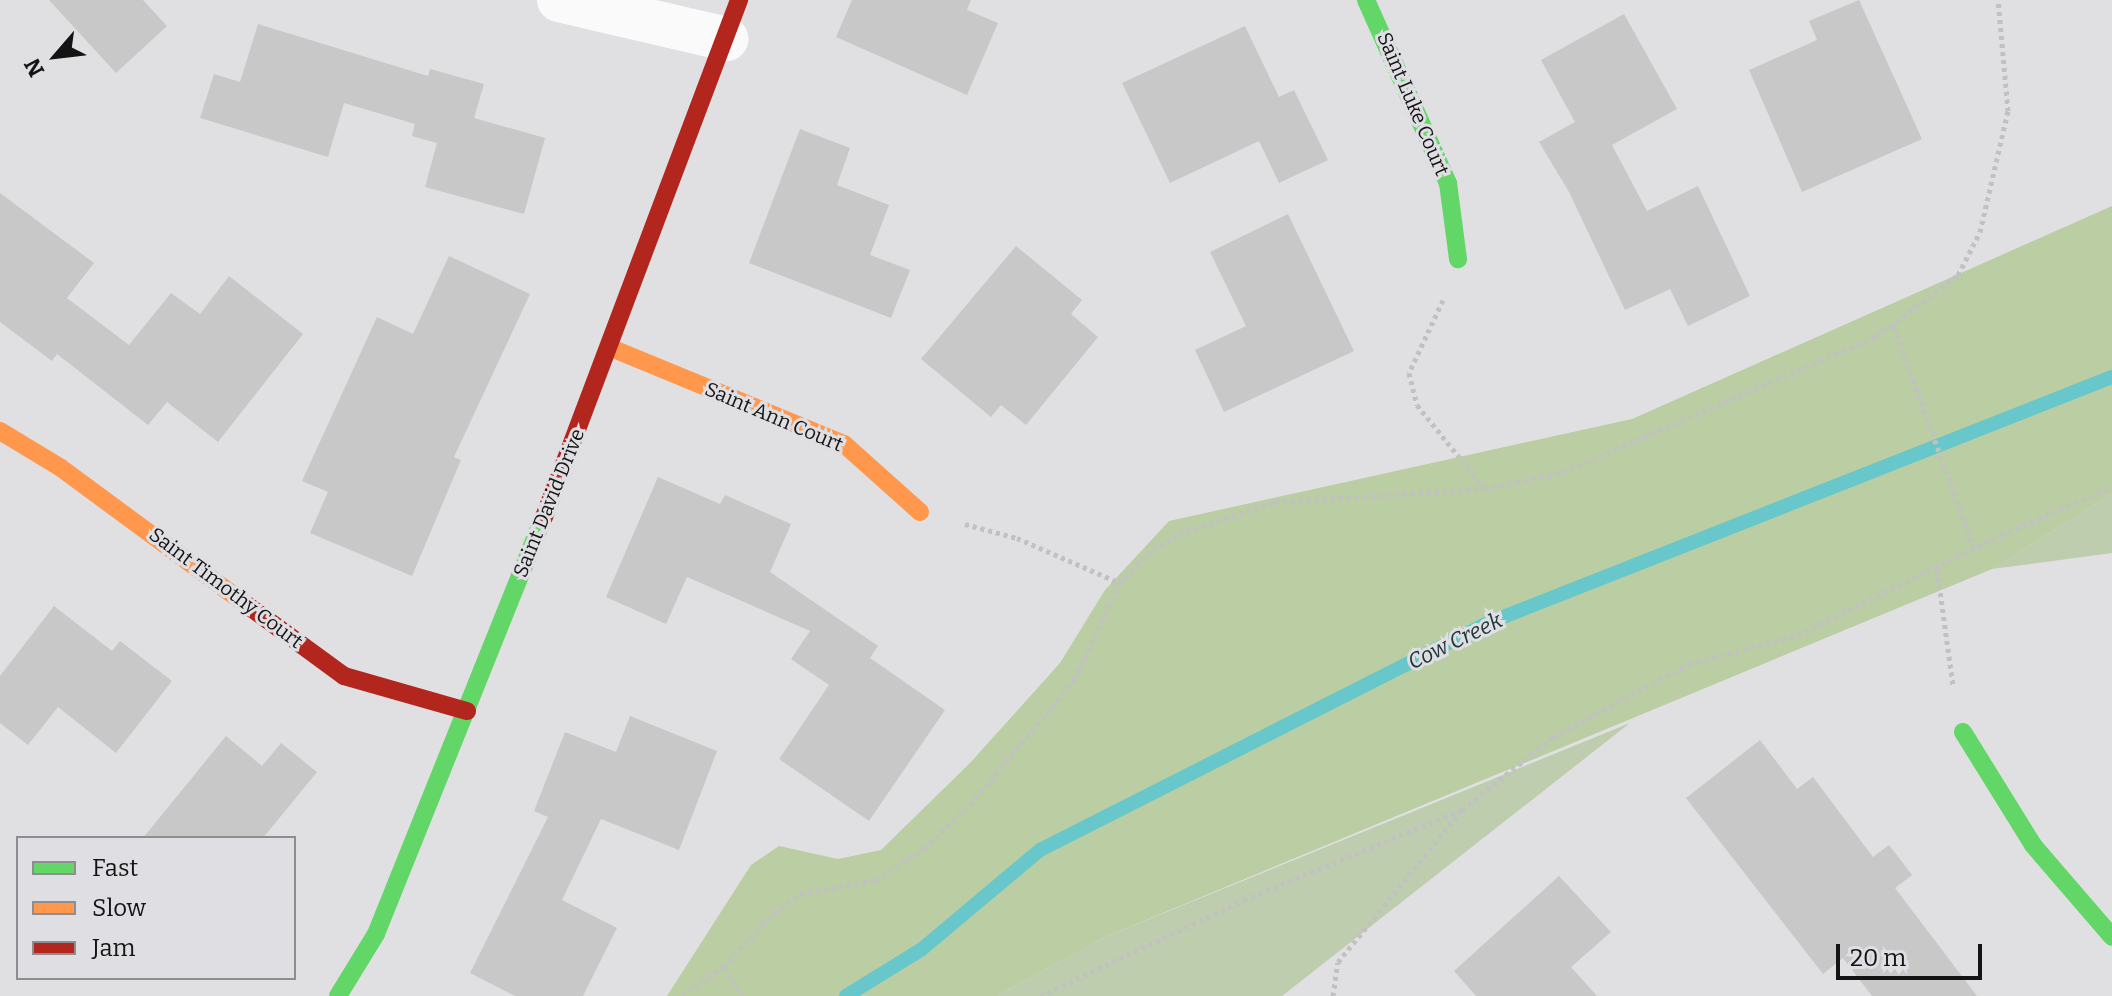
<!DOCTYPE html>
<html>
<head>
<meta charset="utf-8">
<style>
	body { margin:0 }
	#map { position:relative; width:2112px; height:996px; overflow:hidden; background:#e0e0e2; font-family:Bitter,serif }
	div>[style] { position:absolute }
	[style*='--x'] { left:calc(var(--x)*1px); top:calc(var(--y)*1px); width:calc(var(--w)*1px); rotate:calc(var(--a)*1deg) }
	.green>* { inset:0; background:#bdcdad }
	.forest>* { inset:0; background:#bacda3 }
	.stream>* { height:14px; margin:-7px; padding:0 7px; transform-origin:7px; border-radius:7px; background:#68c7ca }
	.building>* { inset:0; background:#c8c8c8 }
	.path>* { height:5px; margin-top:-2.5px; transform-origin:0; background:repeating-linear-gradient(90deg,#c1c1c1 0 4px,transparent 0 8px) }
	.street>* { height:44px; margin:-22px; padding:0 22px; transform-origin:22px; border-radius:22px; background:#fafafb }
	.fast>* { height:18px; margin:-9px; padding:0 9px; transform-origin:9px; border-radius:9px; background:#63d668 }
	.slow>* { height:18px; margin:-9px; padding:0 9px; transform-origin:9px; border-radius:9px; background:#ff974d }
	.jam>* { height:18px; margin:-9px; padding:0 9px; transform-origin:9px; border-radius:9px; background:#b3261e }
	span { translate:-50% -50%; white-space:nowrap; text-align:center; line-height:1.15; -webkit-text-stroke:6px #dfdfe3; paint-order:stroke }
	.street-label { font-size:20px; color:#141415 }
	.water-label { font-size:22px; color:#203637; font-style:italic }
	.legend { position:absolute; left:16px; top:836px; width:280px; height:144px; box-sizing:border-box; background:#dfdfe3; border:2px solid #8e8e91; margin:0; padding:10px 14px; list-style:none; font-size:24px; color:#141415 }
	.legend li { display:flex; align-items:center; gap:16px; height:40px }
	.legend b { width:40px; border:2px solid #8e8e91 }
	.north { position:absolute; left:16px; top:16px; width:80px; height:80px; -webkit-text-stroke:6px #dfdfe3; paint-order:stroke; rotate:242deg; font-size:22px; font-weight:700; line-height:32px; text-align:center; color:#141415 }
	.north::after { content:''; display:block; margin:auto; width:28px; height:36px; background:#141415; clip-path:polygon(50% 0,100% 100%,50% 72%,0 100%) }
	.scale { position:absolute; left:1836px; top:944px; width:146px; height:36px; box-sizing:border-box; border:4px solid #141415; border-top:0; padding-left:10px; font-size:24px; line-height:28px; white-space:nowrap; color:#141415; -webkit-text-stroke:6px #dfdfe3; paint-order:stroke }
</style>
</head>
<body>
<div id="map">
	<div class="green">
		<i style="clip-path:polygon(2112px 494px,2112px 553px,1992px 569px)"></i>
		<i style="clip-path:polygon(1630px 723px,1282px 996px,997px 996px,1105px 937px)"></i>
	</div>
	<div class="forest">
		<i style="clip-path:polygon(2112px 206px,2112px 494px,1992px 569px,1105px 937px,997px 996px,667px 996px,751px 865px,779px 846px,838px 859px,881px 850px,970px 763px,1060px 663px,1105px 590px,1169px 521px,1632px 419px)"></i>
	</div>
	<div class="stream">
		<i style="--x:846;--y:996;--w:89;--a:-31.7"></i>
		<i style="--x:922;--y:949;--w:154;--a:-40"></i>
		<i style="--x:1040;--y:850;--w:502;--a:-26.87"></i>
		<i style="--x:1488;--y:623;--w:671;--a:-21.52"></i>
	</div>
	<div class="building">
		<i style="clip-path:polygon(49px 0,143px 0,167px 26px,116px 73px)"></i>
		<i style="clip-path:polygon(852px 0,971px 0,967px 10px,998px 23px,967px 95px,836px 37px)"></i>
		<i style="clip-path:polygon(1859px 0,1922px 139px,1802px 192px,1749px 70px,1817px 40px,1809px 21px)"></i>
		<i style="clip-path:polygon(1624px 14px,1677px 109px,1612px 145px,1647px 211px,1698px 186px,1750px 296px,1688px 326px,1670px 289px,1625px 310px,1569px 192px,1539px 142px,1575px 122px,1541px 60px)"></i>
		<i style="clip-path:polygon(258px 24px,428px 76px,430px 69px,484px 84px,474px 118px,545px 138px,524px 214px,425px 187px,437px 143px,412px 136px,415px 124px,344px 103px,328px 157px,200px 118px,214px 74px,240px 82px)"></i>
		<i style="clip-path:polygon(1245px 26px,1279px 97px,1294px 90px,1328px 160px,1279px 183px,1259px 141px,1170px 183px,1122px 83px)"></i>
		<i style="clip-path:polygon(800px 129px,850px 148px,837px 185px,889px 205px,870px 255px,910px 270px,891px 318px,749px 263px)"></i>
		<i style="clip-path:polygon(0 193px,94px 263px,67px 298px,129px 345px,171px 293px,200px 314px,229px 276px,303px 334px,218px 442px,167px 402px,148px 425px,57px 354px,52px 361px,0 322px)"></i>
		<i style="clip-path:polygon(1288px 214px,1354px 351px,1224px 412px,1195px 350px,1246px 326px,1210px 252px)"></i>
		<i style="clip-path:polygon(1016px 246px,1082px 300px,1071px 314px,1098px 337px,1026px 425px,1001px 405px,991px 417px,921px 359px)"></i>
		<i style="clip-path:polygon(449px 256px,530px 294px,454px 457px,461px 460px,412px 576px,310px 533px,328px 492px,302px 481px,377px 317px,413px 334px)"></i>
		<i style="clip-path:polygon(658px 477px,720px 504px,725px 495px,791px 524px,770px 572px,878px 646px,870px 658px,945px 710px,869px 821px,779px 759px,829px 685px,791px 659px,810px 631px,687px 577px,666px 624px,606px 597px)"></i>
		<i style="clip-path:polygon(54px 606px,112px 651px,120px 641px,172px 681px,116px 753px,58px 707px,28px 745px,0 723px,0 676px)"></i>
		<i style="clip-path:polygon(630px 716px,717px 751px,679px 850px,601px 819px,562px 900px,617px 928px,583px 996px,515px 996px,470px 973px,548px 817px,534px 811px,565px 732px,616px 752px)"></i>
		<i style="clip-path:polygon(226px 736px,262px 766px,281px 743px,317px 772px,263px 838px,143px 838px)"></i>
		<i style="clip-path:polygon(1760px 740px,1797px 789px,1813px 777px,1873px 857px,1889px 845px,1912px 875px,1895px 888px,1977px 996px,1872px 996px,1843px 958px,1823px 974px,1686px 798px)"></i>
		<i style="clip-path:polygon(1559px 876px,1611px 932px,1571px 967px,1597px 996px,1476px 996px,1454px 971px)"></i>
	</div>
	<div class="path">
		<i style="--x:1443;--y:300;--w:81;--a:115"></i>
		<i style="--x:1409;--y:373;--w:33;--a:76"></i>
		<i style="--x:1417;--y:405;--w:108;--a:51"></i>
		<i style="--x:1485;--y:489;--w:80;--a:-12.3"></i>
		<i style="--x:1563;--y:472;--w:342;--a:-23.4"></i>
		<i style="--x:1877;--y:336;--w:101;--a:-37"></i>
		<i style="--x:1958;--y:275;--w:48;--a:-62.9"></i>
		<i style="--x:1980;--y:232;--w:124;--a:-77"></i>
		<i style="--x:2008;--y:111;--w:111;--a:-95.1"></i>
		<i style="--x:1894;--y:327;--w:236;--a:70.2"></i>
		<i style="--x:965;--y:524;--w:54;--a:15.1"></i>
		<i style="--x:1017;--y:538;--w:112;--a:23.6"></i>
		<i style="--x:1120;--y:583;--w:47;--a:-45.9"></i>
		<i style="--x:1153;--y:549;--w:38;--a:-29"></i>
		<i style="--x:1186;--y:531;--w:94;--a:-18"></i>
		<i style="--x:1275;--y:502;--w:209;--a:-3.6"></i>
		<i style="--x:1937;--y:569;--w:118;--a:82.2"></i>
		<i style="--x:723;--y:967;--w:35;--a:57"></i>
		<i style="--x:682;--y:996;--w:50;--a:-35.3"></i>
		<i style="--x:723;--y:967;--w:74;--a:-46.6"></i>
		<i style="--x:774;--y:913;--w:32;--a:-36"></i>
		<i style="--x:800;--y:894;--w:76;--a:-10.6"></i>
		<i style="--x:875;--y:880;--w:58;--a:-32.3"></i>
		<i style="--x:924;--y:849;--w:64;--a:-43.7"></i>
		<i style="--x:970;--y:805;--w:163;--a:-50.2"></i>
		<i style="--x:1074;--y:680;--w:107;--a:-64.6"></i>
		<i style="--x:1040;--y:996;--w:225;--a:-25.2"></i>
		<i style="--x:1244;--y:900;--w:233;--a:-22.5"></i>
		<i style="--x:1333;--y:996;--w:34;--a:-82"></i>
		<i style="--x:1338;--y:962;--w:196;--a:-50.8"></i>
		<i style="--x:1462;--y:810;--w:117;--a:-38.7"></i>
		<i style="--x:1553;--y:737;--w:154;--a:-28.2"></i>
		<i style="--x:1689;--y:664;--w:113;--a:-14.9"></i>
		<i style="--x:1798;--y:635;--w:226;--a:-26.2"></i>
		<i style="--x:2001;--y:535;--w:121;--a:-23.4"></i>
	</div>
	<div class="street">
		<i style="--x:559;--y:0;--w:172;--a:13.1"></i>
	</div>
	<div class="fast">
		<i style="--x:1366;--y:0;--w:201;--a:65.9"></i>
		<i style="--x:1448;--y:183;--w:77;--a:82.5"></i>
		<i style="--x:1963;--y:732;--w:133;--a:58.2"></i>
		<i style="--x:2033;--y:845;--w:121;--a:49.3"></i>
		<i style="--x:338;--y:996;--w:73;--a:-58.5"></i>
		<i style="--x:376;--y:934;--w:450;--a:-68.1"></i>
	</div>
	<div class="slow">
		<i style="--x:611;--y:348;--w:252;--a:22.4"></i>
		<i style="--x:844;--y:444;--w:102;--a:41.8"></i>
		<i style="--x:0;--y:431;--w:71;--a:31.2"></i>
		<i style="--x:61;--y:468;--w:231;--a:36.4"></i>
	</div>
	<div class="jam">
		<i style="--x:544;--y:517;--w:553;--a:-69.33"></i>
		<i style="--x:247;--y:605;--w:120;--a:36.2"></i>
		<i style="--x:344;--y:676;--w:128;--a:15.9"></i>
	</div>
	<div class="street-label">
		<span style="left:1413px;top:104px;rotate:67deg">Saint Luke Court</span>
		<span style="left:774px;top:417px;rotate:23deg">Saint Ann Court</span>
		<span style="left:549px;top:503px;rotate:-68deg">Saint David Drive</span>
		<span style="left:226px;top:588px;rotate:37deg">Saint Timothy Court</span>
	</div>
	<div class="water-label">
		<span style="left:1455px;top:641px;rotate:-26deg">Cow Creek</span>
	</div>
	<ul class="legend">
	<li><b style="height:10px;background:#63d668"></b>Fast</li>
	<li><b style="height:10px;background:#ff974d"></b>Slow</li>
	<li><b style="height:10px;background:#b3261e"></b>Jam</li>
	</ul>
	<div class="north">N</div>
	<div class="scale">20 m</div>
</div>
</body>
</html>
